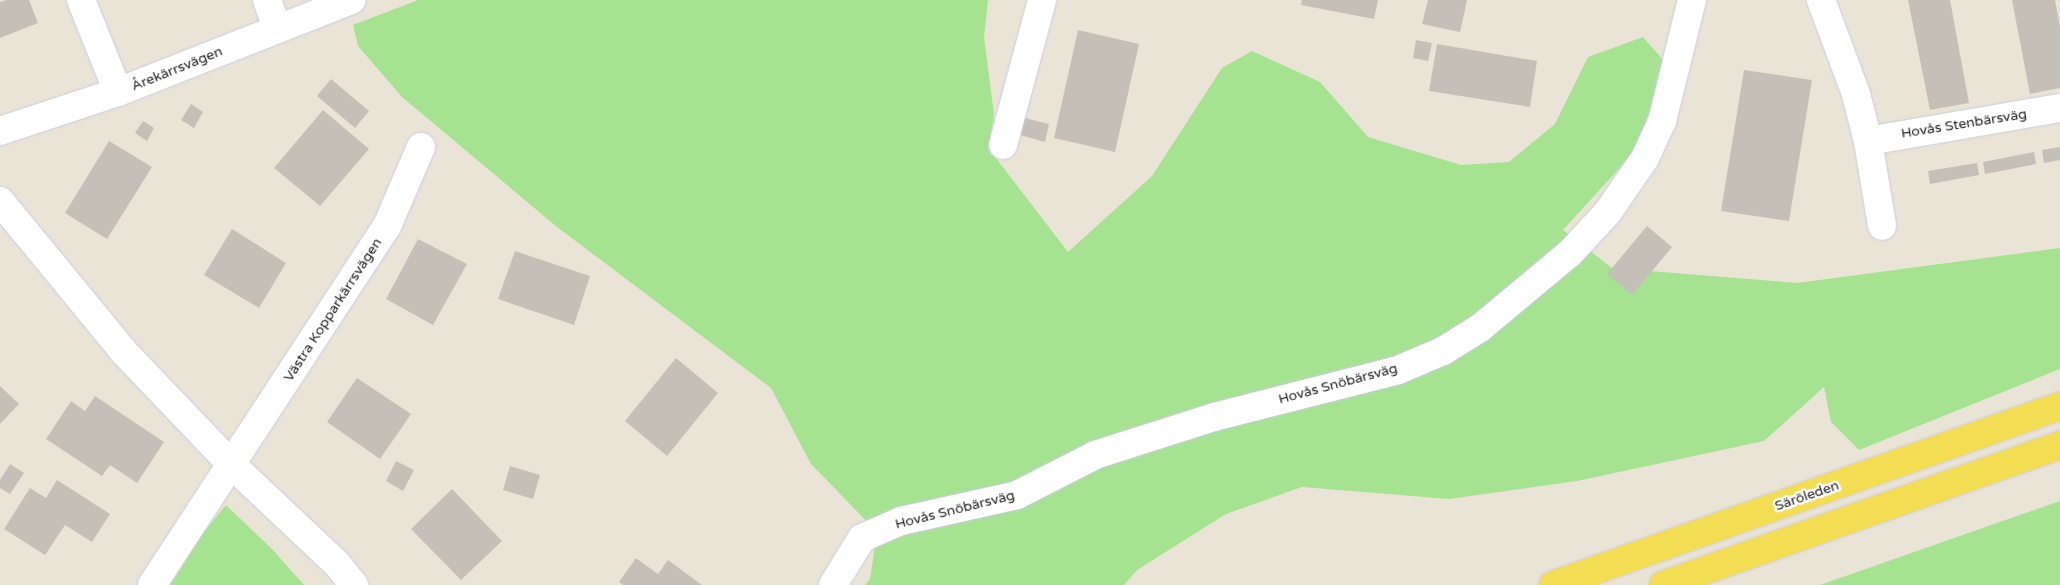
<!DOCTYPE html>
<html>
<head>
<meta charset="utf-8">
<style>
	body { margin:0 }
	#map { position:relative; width:2060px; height:585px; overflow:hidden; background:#eae4d7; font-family:"Varela Round",sans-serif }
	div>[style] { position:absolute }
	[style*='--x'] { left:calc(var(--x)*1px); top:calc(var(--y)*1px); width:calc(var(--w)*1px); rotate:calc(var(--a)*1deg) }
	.green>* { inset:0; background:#a5e391 }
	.building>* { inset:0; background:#c5c0b7 }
	.roads { filter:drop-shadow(0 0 1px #cccee1) drop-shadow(0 0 1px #cccee1) }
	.minor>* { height:28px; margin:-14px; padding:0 14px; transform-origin:14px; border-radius:14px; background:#fff }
	.major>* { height:28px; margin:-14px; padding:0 14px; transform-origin:14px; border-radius:14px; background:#f3dd53 }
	span { translate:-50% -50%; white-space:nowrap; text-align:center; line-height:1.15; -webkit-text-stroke:5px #fff; paint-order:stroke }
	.street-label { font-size:14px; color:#262626 }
</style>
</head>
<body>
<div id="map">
	<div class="green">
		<i style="clip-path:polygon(418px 0,988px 0,984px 37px,994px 114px,989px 149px,1068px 252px,1152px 176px,1222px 68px,1252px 51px,1320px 82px,1368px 137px,1461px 165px,1509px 162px,1555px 124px,1588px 57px,1643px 37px,1664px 61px,1657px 104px,1636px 150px,1563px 230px,1612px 268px,1797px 283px,2060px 248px,2060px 369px,1859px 450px,1831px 422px,1824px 387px,1764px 441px,1577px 481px,1449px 499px,1302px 487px,1226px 514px,1137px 570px,1124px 585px,865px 585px,870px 579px,877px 532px,811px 464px,771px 388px,557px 227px,402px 97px,358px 46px,353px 25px)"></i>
		<i style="clip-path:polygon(2060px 501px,2060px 585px,1820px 585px)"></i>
		<i style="clip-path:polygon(226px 505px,272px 549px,304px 585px,170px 585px,203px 533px)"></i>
	</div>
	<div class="building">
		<i style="clip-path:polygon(6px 0,29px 0,38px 23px,0 38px,0 2px)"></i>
		<i style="clip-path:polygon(1302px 0,1378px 0,1374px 19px,1301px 5px)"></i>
		<i style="clip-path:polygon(1428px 0,1467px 0,1460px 32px,1422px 24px)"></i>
		<i style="clip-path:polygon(1908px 0,1950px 0,1969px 103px,1930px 110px)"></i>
		<i style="clip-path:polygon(2012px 0,2055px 0,2060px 27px,2060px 88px,2030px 94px)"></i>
		<i style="clip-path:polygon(1078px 30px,1139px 44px,1115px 152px,1054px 138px)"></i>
		<i style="clip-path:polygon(1416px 40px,1432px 43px,1428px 61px,1413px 58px)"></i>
		<i style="clip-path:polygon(1437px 44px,1537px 61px,1530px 107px,1429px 91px)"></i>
		<i style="clip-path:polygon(1744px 70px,1812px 80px,1789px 221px,1721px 211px)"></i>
		<i style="clip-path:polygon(331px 79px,369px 111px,355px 128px,317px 96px)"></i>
		<i style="clip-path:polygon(191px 104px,203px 112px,194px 128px,181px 120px)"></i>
		<i style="clip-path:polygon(323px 110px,369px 149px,320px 206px,274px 168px)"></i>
		<i style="clip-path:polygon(1021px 117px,1049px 124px,1045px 142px,1017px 134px)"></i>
		<i style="clip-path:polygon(143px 121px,154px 128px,147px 141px,135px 133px)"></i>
		<i style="clip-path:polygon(109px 141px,152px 167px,107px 239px,65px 213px)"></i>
		<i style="clip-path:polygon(2060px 147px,2060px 160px,2044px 163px,2042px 150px)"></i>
		<i style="clip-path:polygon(2034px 152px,2036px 164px,1985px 174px,1983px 162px)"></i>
		<i style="clip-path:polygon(1977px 163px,1979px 175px,1930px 184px,1928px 171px)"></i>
		<i style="clip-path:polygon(1647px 226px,1672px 247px,1632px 295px,1607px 274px)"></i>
		<i style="clip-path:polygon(232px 229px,286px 263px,259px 308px,204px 275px)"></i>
		<i style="clip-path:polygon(418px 239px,467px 264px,433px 325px,386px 299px)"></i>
		<i style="clip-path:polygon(515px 251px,590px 276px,574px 325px,498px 299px)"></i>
		<i style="clip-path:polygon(676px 358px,718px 393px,667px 456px,625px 421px)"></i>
		<i style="clip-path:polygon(357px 378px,411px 414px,380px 459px,327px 422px)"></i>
		<i style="clip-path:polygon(0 386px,19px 404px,0 424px)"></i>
		<i style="clip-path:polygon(95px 396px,164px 442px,137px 483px,110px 465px,102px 476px,46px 439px,71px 401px,85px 411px)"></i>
		<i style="clip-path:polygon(396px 461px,414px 470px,403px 491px,386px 481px)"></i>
		<i style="clip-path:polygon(10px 464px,24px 473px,10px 494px,0 488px,0 480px)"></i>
		<i style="clip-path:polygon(510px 466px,540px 475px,533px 499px,503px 490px)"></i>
		<i style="clip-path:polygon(57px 480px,110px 514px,92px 542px,65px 525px,45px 555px,4px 529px,30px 488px,46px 498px)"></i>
		<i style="clip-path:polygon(452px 489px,502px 541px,461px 580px,411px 529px)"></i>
		<i style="clip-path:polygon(636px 558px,658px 574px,668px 560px,702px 585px,623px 585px,619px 582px)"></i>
	</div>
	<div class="roads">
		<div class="minor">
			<i style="--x:81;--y:0;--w:99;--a:68.1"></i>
			<i style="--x:267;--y:0;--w:30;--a:70"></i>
			<i style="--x:1821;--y:0;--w:100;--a:69.6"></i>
			<i style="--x:1856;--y:94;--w:49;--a:75.7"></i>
			<i style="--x:1868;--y:141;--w:195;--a:-9.8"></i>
			<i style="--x:0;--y:131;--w:124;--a:-18.3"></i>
			<i style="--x:118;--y:92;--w:251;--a:-21.5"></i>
			<i style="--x:1868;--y:141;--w:86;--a:80.6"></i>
			<i style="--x:1003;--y:145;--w:150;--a:-74.9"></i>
			<i style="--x:0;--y:201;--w:194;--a:50.6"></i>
			<i style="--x:123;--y:351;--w:158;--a:46.3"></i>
			<i style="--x:232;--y:465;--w:144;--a:43.3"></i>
			<i style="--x:337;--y:564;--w:27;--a:51"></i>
			<i style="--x:152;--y:585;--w:429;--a:-56.8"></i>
			<i style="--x:387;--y:226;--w:86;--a:-66.7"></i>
			<i style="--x:833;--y:585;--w:55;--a:-58.3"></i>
			<i style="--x:862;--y:538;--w:43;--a:-23.6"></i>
			<i style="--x:901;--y:521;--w:119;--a:-12.6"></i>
			<i style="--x:1017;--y:495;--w:88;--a:-27.1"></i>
			<i style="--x:1095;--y:455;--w:125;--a:-17.7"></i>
			<i style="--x:1214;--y:417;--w:190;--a:-14.3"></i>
			<i style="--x:1398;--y:370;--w:49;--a:-22.9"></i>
			<i style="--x:1443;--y:351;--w:44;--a:-31.9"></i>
			<i style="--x:1480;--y:328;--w:117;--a:-39.8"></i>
			<i style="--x:1570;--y:253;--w:56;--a:-47.2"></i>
			<i style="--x:1608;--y:212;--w:65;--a:-55.6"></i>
			<i style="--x:1645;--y:158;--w:41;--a:-65.3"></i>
			<i style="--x:1662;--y:121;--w:125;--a:-76.1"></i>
		</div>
		<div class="major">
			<i style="--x:1553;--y:585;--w:538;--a:-19.45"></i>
			<i style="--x:1663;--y:585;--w:421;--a:-19.4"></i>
		</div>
	</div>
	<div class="street-label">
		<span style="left:177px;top:69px;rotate:-22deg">Årekärrsvägen</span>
		<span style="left:1964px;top:124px;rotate:-9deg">Hovås Stenbärsväg</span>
		<span style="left:333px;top:310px;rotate:-57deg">Västra Kopparkärrsvägen</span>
		<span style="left:1338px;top:384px;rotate:-15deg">Hovås Snöbärsväg</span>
		<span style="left:1807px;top:496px;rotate:-19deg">Säröleden</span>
		<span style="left:955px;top:510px;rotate:-14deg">Hovås Snöbärsväg</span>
	</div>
</div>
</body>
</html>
